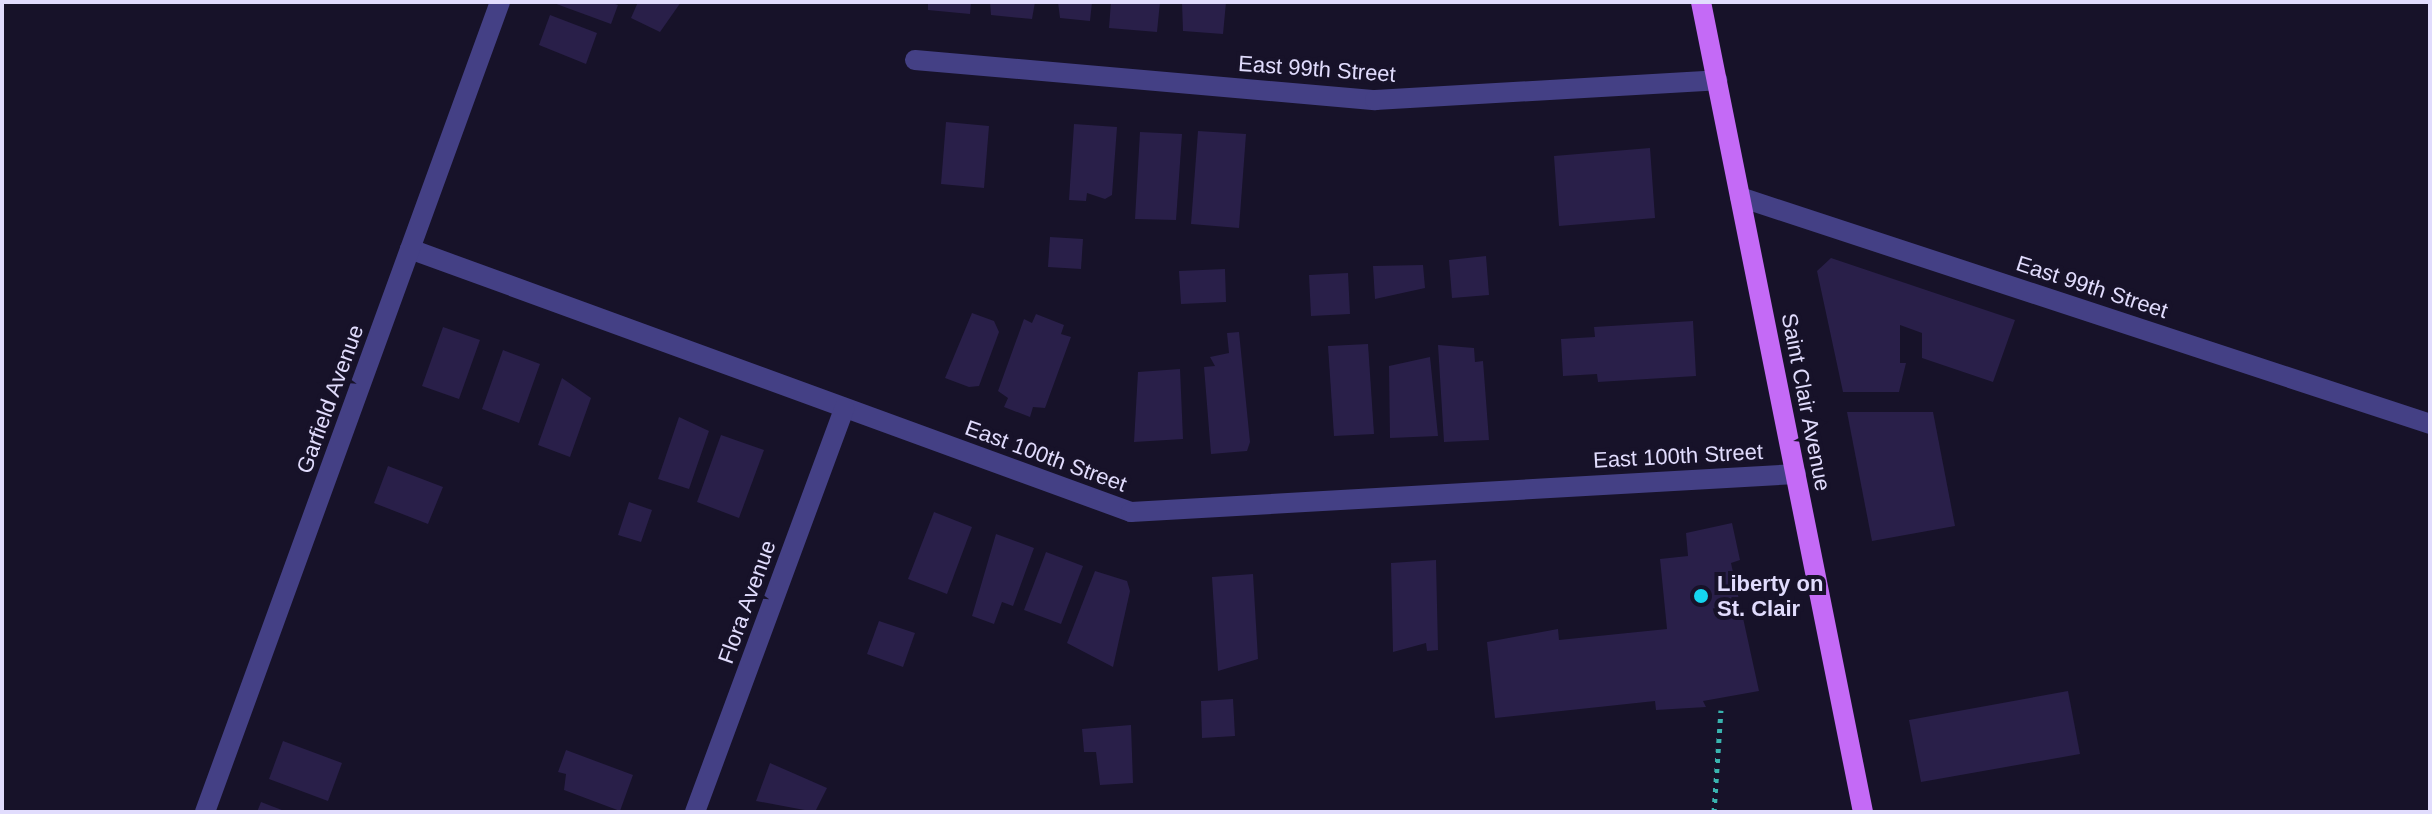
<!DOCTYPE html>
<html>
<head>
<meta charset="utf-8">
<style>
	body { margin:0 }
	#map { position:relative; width:2432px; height:814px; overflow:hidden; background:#171229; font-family:Helvetica,sans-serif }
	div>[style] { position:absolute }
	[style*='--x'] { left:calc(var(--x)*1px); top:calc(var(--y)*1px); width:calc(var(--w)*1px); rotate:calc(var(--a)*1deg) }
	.building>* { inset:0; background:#291f49 }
	.path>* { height:5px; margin-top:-2.5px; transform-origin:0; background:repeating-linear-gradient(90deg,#39b4af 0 4px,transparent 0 10px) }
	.minor>* { height:20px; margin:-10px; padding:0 10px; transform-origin:10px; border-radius:10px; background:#444085 }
	.major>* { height:20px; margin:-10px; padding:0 10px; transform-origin:10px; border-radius:10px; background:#c46af6 }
	.dots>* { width:22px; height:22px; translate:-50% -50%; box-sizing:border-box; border:4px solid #171229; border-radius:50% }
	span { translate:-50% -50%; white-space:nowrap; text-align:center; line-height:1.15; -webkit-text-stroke:8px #171229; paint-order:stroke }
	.street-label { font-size:22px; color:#e1dcfd }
	.poi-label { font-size:22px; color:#e1dcfd; font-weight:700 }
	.left { translate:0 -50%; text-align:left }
	.frame { position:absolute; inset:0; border:4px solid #e1dcfd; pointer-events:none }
</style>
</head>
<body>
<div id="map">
	<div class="building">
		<i style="clip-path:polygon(551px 2px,610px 2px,618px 5px,611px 24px)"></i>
		<i style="clip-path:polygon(638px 2px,681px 2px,660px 32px,631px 18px)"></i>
		<i style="clip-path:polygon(928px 2px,971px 2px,970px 14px,928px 10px)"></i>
		<i style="clip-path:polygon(990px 2px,1035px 2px,1032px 19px,991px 15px)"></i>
		<i style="clip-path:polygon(1058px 2px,1092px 2px,1090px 21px,1060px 18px)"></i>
		<i style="clip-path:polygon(1111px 2px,1160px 2px,1157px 32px,1109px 28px)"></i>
		<i style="clip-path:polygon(1182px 2px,1226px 2px,1223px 34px,1183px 31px)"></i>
		<i style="clip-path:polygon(550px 15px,597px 33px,586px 64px,539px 45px)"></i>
		<i style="clip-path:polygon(946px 122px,989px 126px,984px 188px,941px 184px)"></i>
		<i style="clip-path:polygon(1074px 124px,1117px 127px,1112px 195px,1105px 199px,1087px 193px,1086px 201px,1069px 200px)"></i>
		<i style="clip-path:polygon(1198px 131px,1246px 134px,1239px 228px,1191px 224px)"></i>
		<i style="clip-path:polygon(1140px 132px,1182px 134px,1176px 220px,1135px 219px)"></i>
		<i style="clip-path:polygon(1650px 148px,1655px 218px,1559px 226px,1554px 156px)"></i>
		<i style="clip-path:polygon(1050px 237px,1083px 239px,1081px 269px,1048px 267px)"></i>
		<i style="clip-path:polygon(1486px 256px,1489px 295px,1452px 298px,1449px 260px)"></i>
		<i style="clip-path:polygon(1831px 258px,2015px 320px,1993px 382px,1922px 358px,1922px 333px,1900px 325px,1900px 363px,1906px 363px,1899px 392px,1843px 392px,1817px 271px)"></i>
		<i style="clip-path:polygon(1423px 265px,1425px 288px,1375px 299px,1373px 266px)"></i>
		<i style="clip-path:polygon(1225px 269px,1226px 302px,1181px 304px,1179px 271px)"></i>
		<i style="clip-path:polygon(1348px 273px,1350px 314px,1311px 316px,1309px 275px)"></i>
		<i style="clip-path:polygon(972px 313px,994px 321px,999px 332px,979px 386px,969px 387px,945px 378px)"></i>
		<i style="clip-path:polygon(1036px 314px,1064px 325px,1061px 334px,1071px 337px,1045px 408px,1033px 407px,1030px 417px,1004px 407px,1008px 398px,998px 391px,1024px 319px,1032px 323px)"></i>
		<i style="clip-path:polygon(1693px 321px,1696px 376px,1598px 382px,1597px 374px,1563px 376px,1561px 339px,1595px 337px,1594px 327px)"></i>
		<i style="clip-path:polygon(443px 327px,480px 340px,459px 399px,422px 386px)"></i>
		<i style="clip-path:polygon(1239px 332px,1250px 442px,1247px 451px,1211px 454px,1204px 367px,1215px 366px,1210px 357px,1229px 353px,1227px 333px)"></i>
		<i style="clip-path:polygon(1368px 344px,1374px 434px,1334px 436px,1328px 346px)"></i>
		<i style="clip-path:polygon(1438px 345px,1474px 348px,1475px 362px,1483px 361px,1489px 440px,1444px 442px)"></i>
		<i style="clip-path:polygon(503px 350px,540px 364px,519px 423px,482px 409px)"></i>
		<i style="clip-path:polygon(1430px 357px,1438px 436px,1390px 438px,1389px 366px)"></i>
		<i style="clip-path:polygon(1180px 369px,1183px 439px,1134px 442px,1138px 372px)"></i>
		<i style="clip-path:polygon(562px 378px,591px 398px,570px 457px,538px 445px)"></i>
		<i style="clip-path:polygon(1847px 412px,1933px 412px,1955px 526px,1872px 541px)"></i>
		<i style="clip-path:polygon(679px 417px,709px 431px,689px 489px,658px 479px)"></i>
		<i style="clip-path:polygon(721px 435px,764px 450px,739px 518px,697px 502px)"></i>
		<i style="clip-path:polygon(388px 466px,443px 487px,428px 524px,374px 503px)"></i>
		<i style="clip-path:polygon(629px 502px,652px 510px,641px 542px,618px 535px)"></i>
		<i style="clip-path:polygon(934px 512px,972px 527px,947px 594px,908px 579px)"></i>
		<i style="clip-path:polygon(1732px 523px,1740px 560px,1731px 563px,1759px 691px,1703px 701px,1706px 707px,1656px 710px,1655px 701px,1495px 718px,1487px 642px,1558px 629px,1559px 640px,1667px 629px,1660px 559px,1688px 556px,1686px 533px)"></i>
		<i style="clip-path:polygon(996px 534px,1034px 548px,1013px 606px,1002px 602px,994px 624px,972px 616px)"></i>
		<i style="clip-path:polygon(1046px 552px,1083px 566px,1061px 624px,1024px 610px)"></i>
		<i style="clip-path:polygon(1436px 560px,1438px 650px,1427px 651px,1426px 643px,1393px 652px,1391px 563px)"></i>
		<i style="clip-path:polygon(1095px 571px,1127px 581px,1130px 591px,1113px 667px,1067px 643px)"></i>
		<i style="clip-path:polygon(1253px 574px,1258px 659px,1218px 671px,1212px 577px)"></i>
		<i style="clip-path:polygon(879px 621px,915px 633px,903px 667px,867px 654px)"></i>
		<i style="clip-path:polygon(2068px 691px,2080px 754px,1921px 782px,1909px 720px)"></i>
		<i style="clip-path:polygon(1233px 699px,1235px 736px,1202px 738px,1201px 701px)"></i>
		<i style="clip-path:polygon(1131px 725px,1133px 783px,1100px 785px,1096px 752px,1084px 752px,1082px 729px)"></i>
		<i style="clip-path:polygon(283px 741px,342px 763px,328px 801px,269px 779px)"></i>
		<i style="clip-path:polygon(566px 750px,633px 775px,620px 811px,564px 790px,566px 774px,558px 772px)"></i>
		<i style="clip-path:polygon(770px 763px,827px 788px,815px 812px,756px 801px)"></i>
		<i style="clip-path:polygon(261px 802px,287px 812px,257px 812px)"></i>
	</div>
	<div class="path">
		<i style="--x:1714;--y:812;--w:102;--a:-86.1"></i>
	</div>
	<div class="minor">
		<i style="--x:915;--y:60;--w:462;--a:5"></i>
		<i style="--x:1375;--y:100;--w:343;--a:-3.3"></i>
		<i style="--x:1740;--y:197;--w:726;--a:18.21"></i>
		<i style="--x:410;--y:249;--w:767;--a:20.04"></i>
		<i style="--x:1131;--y:512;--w:666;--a:-3.27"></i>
		<i style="--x:205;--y:812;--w:862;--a:-69.99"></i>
		<i style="--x:695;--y:812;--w:430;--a:-69.7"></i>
	</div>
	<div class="major">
		<i style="--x:1701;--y:2;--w:826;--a:78.69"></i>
	</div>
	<div class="dots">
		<i style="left:1701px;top:596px;background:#15d6f0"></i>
	</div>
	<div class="street-label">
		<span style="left:1317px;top:69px;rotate:4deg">East 99th Street</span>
		<span style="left:2092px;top:287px;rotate:18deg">East 99th Street</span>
		<span style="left:330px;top:399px;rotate:-70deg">Garfield Avenue</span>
		<span style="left:1806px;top:402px;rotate:79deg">Saint Clair Avenue</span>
		<span style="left:1046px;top:456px;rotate:20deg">East 100th Street</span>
		<span style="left:1678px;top:456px;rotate:-3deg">East 100th Street</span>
		<span style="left:747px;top:602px;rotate:-70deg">Flora Avenue</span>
	</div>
	<div class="poi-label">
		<span class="left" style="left:1717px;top:596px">Liberty on<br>St. Clair</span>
	</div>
	<div class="frame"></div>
</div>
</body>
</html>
